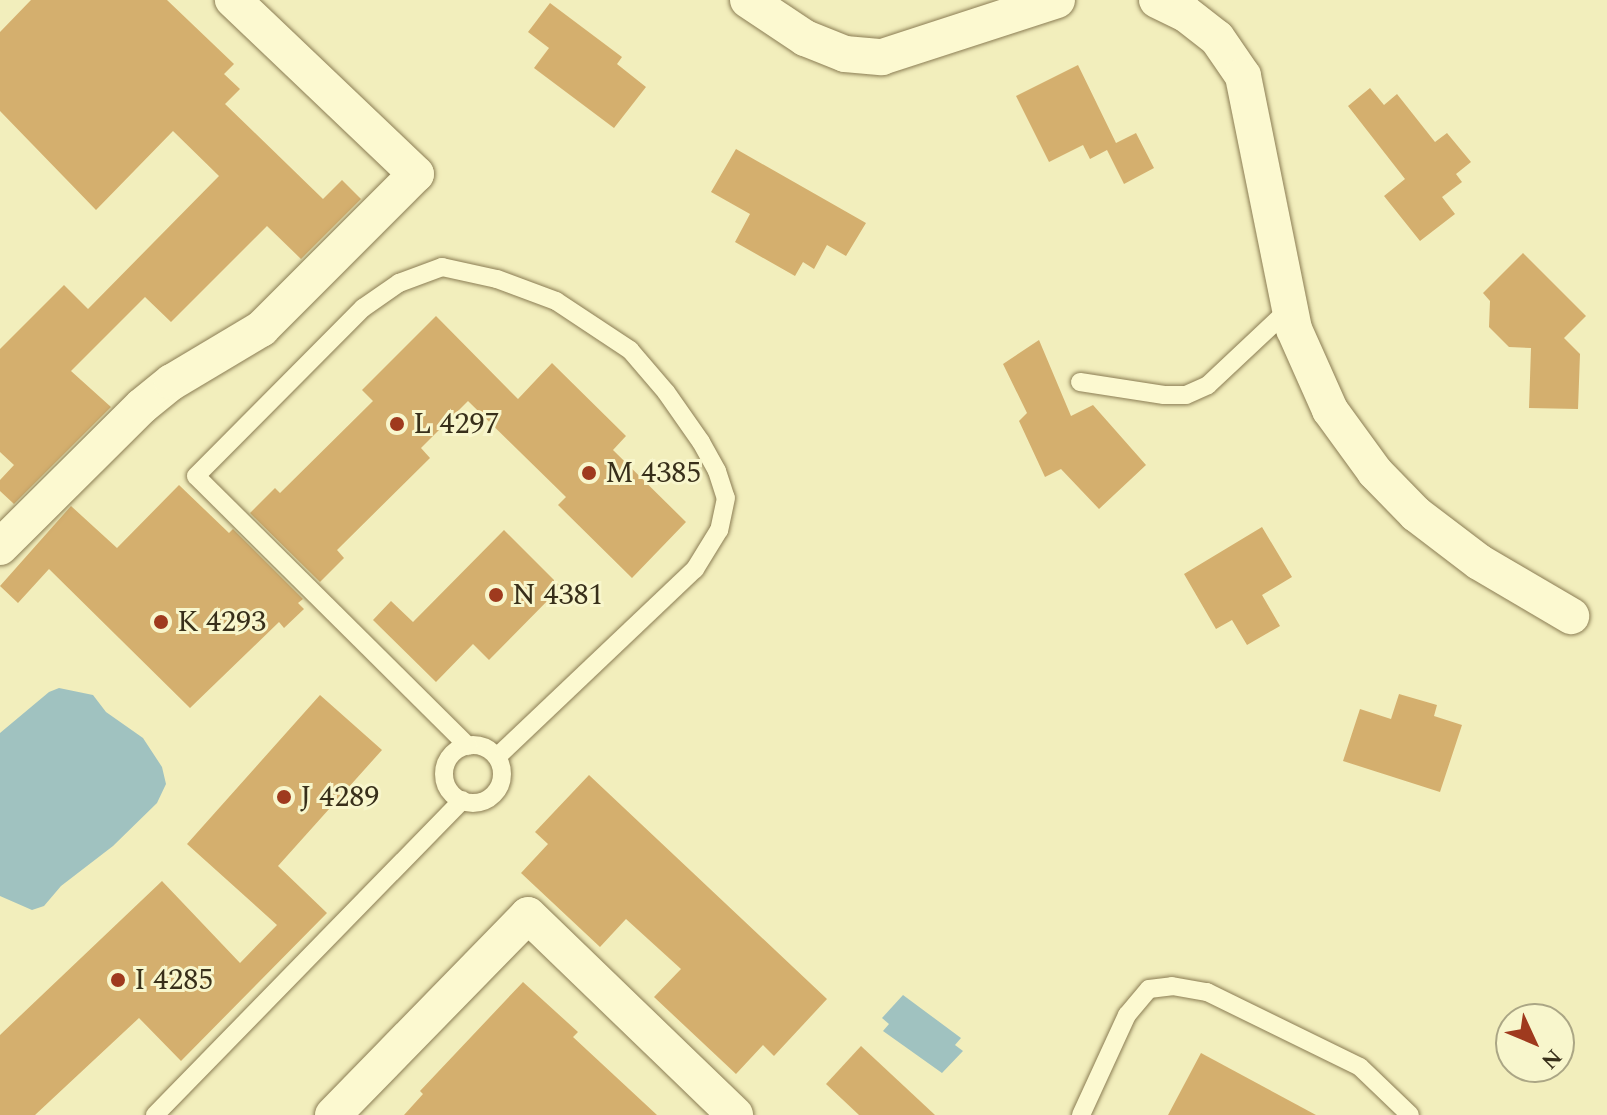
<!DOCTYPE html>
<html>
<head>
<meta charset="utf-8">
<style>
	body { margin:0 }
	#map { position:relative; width:1607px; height:1115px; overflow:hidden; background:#f2eebc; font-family:Spectral,serif }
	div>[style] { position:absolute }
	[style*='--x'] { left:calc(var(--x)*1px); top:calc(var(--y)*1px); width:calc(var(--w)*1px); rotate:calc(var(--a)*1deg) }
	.water>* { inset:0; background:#a0c2c0 }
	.building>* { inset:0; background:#d4af6e }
	.roads { filter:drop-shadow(0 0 2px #8b7d54) drop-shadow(0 0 2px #8b7d54) }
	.lane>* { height:18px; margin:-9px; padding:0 9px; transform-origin:9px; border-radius:9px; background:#fcf9d0 }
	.lane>.ring { margin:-9px; padding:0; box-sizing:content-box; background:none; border:18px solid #fcf9d0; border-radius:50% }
	.street>* { height:36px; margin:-18px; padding:0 18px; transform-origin:18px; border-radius:18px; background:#fcf9d0 }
	.dots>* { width:22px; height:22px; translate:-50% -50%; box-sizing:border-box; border:4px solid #f8f6cc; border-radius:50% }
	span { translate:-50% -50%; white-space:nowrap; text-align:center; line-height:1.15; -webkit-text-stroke:6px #f8f6cc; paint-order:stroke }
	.poi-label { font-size:30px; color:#382f1a }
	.left { translate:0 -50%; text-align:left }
	.north { position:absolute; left:1495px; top:1003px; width:80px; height:80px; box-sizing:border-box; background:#f8f6cc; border:2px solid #aba685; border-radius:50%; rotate:134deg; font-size:22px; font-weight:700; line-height:32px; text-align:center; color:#382f1a }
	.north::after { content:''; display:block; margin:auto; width:28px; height:36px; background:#9f3a1e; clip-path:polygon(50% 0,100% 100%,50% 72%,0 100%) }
</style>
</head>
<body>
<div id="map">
	<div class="water">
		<i style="clip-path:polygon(59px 688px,93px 695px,106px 712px,143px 738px,162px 767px,166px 784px,157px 803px,113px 846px,61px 886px,44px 906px,32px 910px,0 896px,0 733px,49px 692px)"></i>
		<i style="clip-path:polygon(903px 995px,961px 1038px,955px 1045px,963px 1051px,942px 1073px,883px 1031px,889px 1024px,882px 1018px)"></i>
	</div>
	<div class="building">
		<i style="clip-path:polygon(31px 0,167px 0,234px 64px,224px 74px,240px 89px,225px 104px,323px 199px,342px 180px,361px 199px,301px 259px,267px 226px,171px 322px,145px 297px,71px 371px,111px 407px,14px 504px,0 491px,0 480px,14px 465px,0 452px,0 349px,64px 285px,88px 309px,219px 176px,173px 131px,96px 210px,0 111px,0 32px)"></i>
		<i style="clip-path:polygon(550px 3px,622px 57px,617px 64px,646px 87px,614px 128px,534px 68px,549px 48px,528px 32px)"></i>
		<i style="clip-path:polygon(1078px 65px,1116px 143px,1136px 133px,1154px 168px,1124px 184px,1107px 150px,1090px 159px,1083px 145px,1049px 162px,1016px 96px)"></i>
		<i style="clip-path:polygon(1370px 88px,1384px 105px,1397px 94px,1435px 142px,1447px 133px,1471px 162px,1456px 174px,1462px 182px,1442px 197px,1455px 214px,1420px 241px,1384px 196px,1405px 179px,1348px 106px)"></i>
		<i style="clip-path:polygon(736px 149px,866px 223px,846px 256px,827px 245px,814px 269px,803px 262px,795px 276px,735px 242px,750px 214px,711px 192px)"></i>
		<i style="clip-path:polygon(1523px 253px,1586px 316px,1564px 338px,1580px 354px,1578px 409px,1529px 408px,1531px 348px,1509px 347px,1489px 327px,1490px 301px,1483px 293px)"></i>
		<i style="clip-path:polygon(436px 316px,518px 399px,552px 363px,626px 436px,613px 450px,686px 522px,632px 578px,558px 505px,566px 497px,468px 401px,421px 448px,430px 458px,337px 550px,344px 558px,320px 582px,250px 513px,275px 488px,280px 493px,373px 401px,362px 390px)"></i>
		<i style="clip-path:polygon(1039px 340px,1071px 416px,1093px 405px,1146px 465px,1099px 509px,1061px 469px,1045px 477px,1019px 421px,1027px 413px,1003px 364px)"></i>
		<i style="clip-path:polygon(179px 485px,229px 533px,233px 529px,303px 599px,298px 603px,304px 609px,284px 628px,279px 622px,190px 708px,49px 569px,18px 603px,0 586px,71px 506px,117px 548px)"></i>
		<i style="clip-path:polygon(1262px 527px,1292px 577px,1262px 595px,1280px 626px,1247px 645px,1232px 620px,1216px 629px,1184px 574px)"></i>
		<i style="clip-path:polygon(504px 530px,561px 587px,489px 660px,473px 644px,436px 682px,373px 620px,391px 601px,413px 622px)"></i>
		<i style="clip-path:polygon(1399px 694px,1437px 705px,1434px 716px,1462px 725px,1440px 792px,1343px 761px,1360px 709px,1391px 719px)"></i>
		<i style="clip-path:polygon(320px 695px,382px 750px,278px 866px,327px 913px,181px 1061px,139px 1018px,35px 1115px,0 1115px,0 1035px,162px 881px,240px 963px,277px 925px,187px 844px)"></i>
		<i style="clip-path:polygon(589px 775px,827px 999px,774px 1056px,763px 1045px,736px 1074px,654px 997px,681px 969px,626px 919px,600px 947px,521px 873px,548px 844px,535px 832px)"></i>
		<i style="clip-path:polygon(523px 982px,578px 1032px,573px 1037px,657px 1115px,404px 1115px,423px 1094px,420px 1091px)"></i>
		<i style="clip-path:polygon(861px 1046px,935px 1115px,859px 1115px,826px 1084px)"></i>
		<i style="clip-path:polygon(1201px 1053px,1316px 1115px,1168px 1115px)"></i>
	</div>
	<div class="roads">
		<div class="lane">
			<i style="--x:1080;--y:382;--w:85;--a:8.8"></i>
			<i style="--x:1164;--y:395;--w:22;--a:0"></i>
			<i style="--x:1186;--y:395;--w:24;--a:-24"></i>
			<i style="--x:1208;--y:385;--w:112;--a:-43.2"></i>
			<i class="ring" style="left:444px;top:745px;width:40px;height:40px"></i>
			<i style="--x:468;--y:746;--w:383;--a:-135.2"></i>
			<i style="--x:196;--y:476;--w:237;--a:-45.2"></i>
			<i style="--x:363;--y:308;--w:44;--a:-34.8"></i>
			<i style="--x:399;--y:283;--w:46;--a:-20.4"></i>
			<i style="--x:442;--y:267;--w:56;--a:12.3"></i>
			<i style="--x:497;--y:279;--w:63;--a:20.4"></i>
			<i style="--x:556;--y:301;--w:89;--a:33.5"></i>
			<i style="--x:630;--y:350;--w:55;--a:49.4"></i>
			<i style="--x:666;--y:392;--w:61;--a:55"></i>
			<i style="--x:701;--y:442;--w:33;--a:61"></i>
			<i style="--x:717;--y:471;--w:28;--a:72"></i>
			<i style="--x:726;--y:498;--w:33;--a:102"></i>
			<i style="--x:719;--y:530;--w:46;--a:121.6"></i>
			<i style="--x:695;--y:569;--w:273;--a:136.5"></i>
			<i style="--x:155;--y:1115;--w:440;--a:-45.7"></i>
			<i style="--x:1081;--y:1115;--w:110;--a:-65.3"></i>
			<i style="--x:1127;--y:1015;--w:34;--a:-50"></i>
			<i style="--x:1149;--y:989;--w:23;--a:-7"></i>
			<i style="--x:1172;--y:986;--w:36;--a:10"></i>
			<i style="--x:1207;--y:992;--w:170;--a:26.1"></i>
			<i style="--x:1360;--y:1067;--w:69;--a:43.8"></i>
		</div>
		<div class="street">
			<i style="--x:748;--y:0;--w:69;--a:33.7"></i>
			<i style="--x:805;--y:38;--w:43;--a:21.8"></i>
			<i style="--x:845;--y:54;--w:37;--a:5"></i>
			<i style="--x:882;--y:57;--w:184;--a:-18"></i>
			<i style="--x:1157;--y:0;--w:32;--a:26"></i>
			<i style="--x:1186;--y:14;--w:39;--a:38"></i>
			<i style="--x:1217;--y:38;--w:46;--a:55.6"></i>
			<i style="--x:1243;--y:76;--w:258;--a:78.6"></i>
			<i style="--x:1294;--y:329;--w:89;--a:66"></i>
			<i style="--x:1330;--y:410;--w:77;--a:54"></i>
			<i style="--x:1375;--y:472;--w:59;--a:45.7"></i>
			<i style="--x:1416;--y:514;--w:79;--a:37.3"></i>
			<i style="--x:1479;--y:562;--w:107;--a:30.4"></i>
			<i style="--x:0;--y:547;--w:200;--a:-44.8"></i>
			<i style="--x:142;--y:406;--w:38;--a:-39"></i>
			<i style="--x:172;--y:382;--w:104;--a:-30.8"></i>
			<i style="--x:261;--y:329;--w:219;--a:-45"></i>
			<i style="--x:416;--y:174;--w:253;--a:-136.4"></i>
			<i style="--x:333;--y:1115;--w:279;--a:-45.7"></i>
			<i style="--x:528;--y:915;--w:288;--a:44"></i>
		</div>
	</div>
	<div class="dots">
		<i style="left:397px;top:424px;background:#9f3a1e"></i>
		<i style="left:589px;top:473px;background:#9f3a1e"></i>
		<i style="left:496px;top:595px;background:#9f3a1e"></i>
		<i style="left:161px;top:622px;background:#9f3a1e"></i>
		<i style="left:284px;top:797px;background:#9f3a1e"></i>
		<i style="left:118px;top:980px;background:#9f3a1e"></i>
	</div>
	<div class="poi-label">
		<span class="left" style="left:413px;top:424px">L 4297</span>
		<span class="left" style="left:605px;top:473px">M 4385</span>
		<span class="left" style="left:512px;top:595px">N 4381</span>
		<span class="left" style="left:177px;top:622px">K 4293</span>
		<span class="left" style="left:300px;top:797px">J 4289</span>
		<span class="left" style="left:134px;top:980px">I 4285</span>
	</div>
	<div class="north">N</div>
</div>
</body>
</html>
